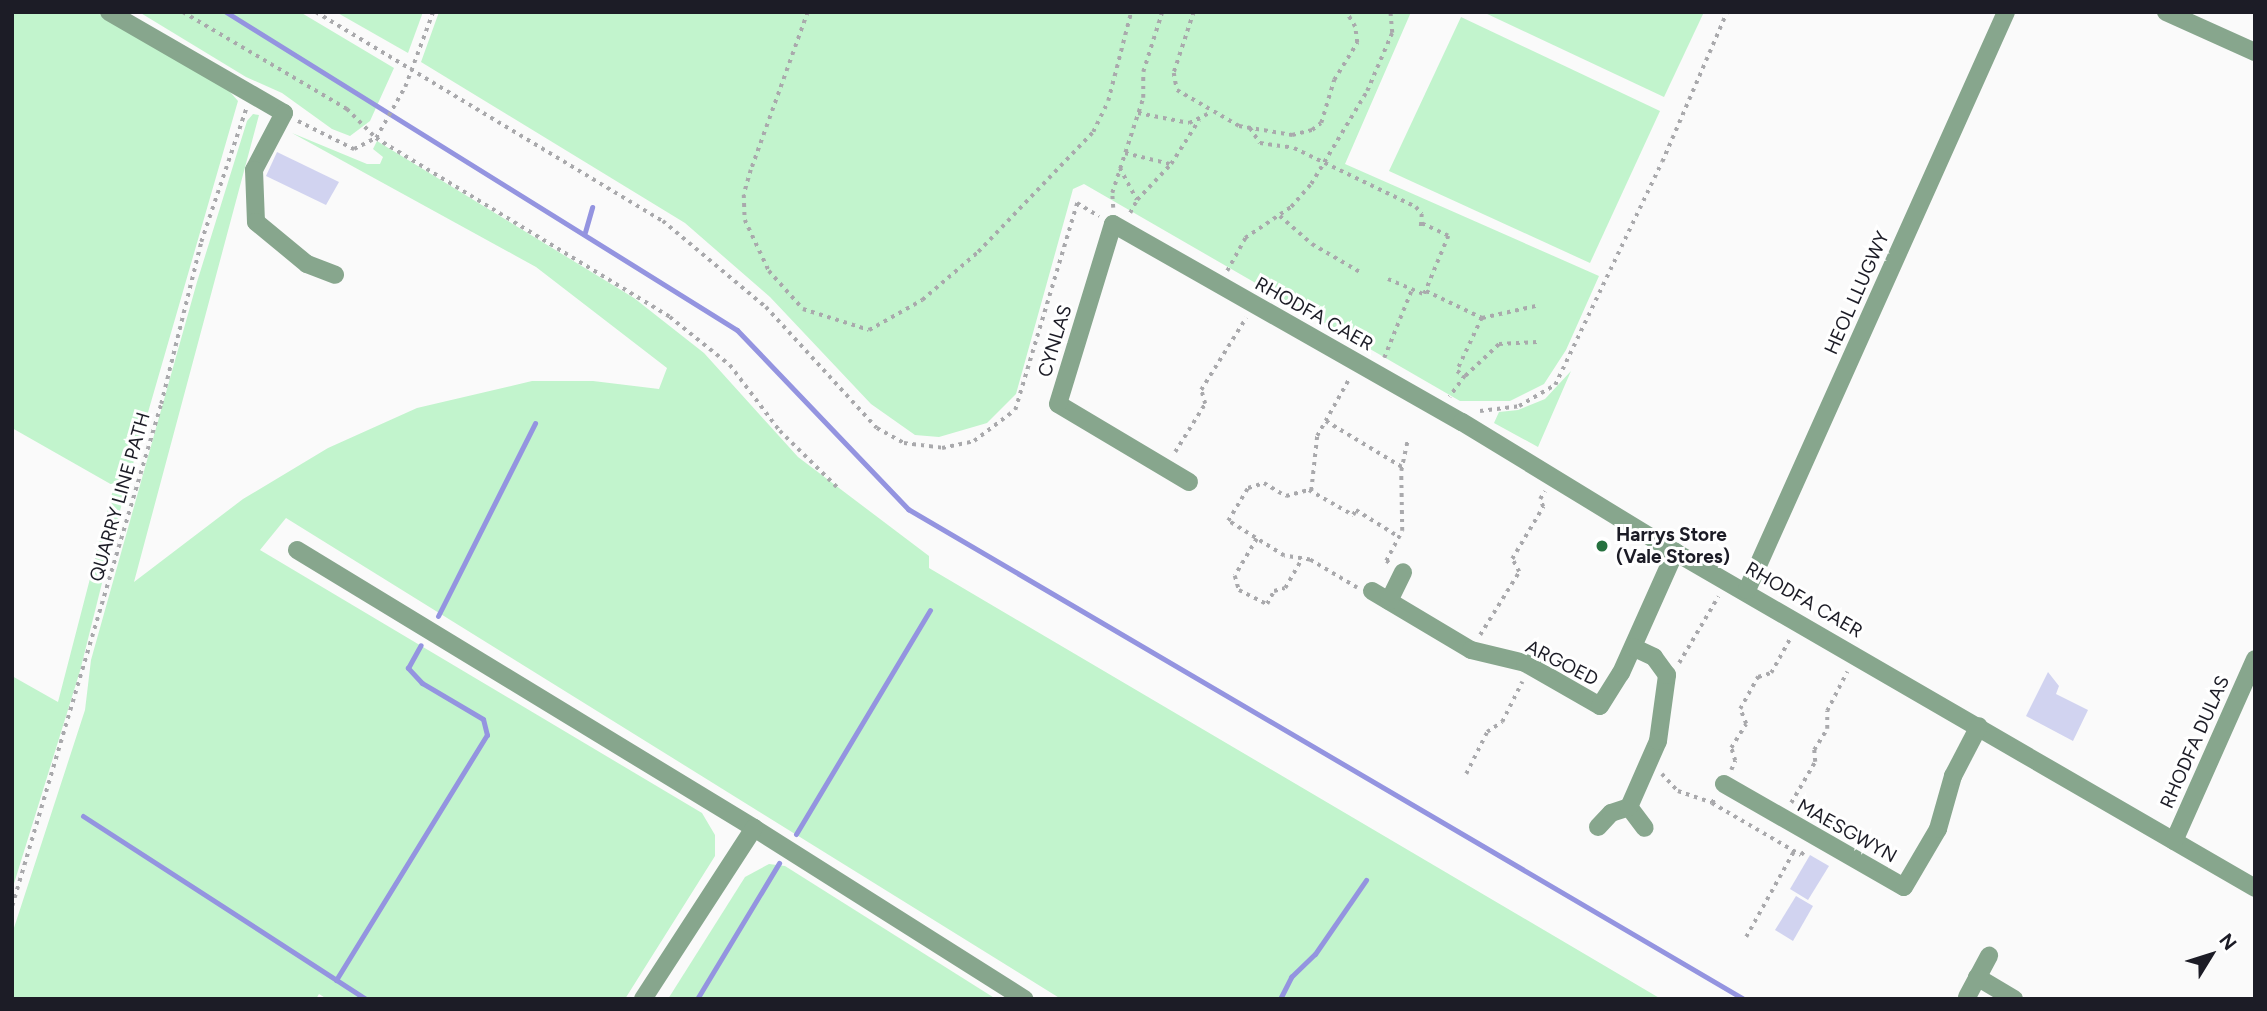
<!DOCTYPE html>
<html>
<head>
<meta charset="utf-8">
<style>
	body { margin:0 }
	#map { position:relative; width:2267px; height:1011px; overflow:hidden; background:#fafafa; font-family:Figtree,sans-serif }
	div>[style] { position:absolute }
	[style*='--x'] { left:calc(var(--x)*1px); top:calc(var(--y)*1px); width:calc(var(--w)*1px); rotate:calc(var(--a)*1deg) }
	.green>* { inset:0; background:#c2f4cd }
	.stream>* { height:5px; margin:-2.5px; padding:0 2.5px; transform-origin:2.5px; border-radius:2.5px; background:#9494e0 }
	.building>* { inset:0; background:#d1d3f0 }
	.path>* { height:3.5px; margin-top:-1.75px; transform-origin:0; background:repeating-linear-gradient(90deg,#a9a9ac 0 3.5px,transparent 0 8.5px) }
	.minor>* { height:18px; margin:-9px; padding:0 9px; transform-origin:9px; border-radius:9px; background:#87a68d }
	.dots>* { width:19px; height:19px; translate:-50% -50%; box-sizing:border-box; border:4px solid #fff; border-radius:50% }
	span { translate:-50% -50%; white-space:nowrap; text-align:center; line-height:1.15; -webkit-text-stroke:6px #fff; paint-order:stroke }
	.street-label { font-size:19px; color:#1c1c26 }
	.poi-label { font-size:19px; color:#1c1c26; font-weight:700 }
	.left { translate:0 -50%; text-align:left }
	.frame { position:absolute; inset:0; border:14px solid #1c1c26; pointer-events:none }
	.north { position:absolute; left:2176px; top:920px; width:70px; height:70px; -webkit-text-stroke:5px #fff; paint-order:stroke; rotate:52deg; font-size:19px; font-weight:700; line-height:28px; text-align:center; color:#1c1c26 }
	.north::after { content:''; display:block; margin:auto; width:24px; height:32px; background:#1c1c26; clip-path:polygon(50% 0,100% 100%,50% 72%,0 100%) }
</style>
</head>
<body>
<div id="map">
	<div class="green">
		<i style="clip-path:polygon(12px 12px,96px 12px,224px 85px,238px 101px,123px 499px,80px 671px,12px 890px,12px 676px,58px 702px,114px 486px,12px 428px)"></i>
		<i style="clip-path:polygon(139px 12px,300px 12px,394px 68px,370px 121px,350px 136px,332px 129px,282px 93px,246px 77px)"></i>
		<i style="clip-path:polygon(336px 12px,423px 12px,408px 53px)"></i>
		<i style="clip-path:polygon(439px 12px,1411px 12px,1345px 164px,1599px 276px,1566px 350px,1544px 384px,1510px 401px,1460px 401px,1084px 184px,1073px 189px,1016px 394px,987px 423px,939px 437px,915px 435px,871px 404px,770px 297px,685px 223px,421px 62px)"></i>
		<i style="clip-path:polygon(1483px 12px,1704px 12px,1664px 97px)"></i>
		<i style="clip-path:polygon(1461px 17px,1660px 111px,1590px 263px,1389px 171px)"></i>
		<i style="clip-path:polygon(253px 114px,259px 115px,134px 582px,243px 499px,328px 448px,417px 408px,532px 381px,593px 381px,659px 389px,667px 368px,536px 267px,292px 133px,367px 164px,380px 164px,383px 157px,373px 149px,377px 141px,634px 298px,704px 353px,798px 457px,929px 556px,929px 568px,1661px 999px,1061px 999px,286px 518px,260px 550px,702px 813px,715px 835px,715px 856px,625px 999px,327px 999px,319px 994px,316px 999px,12px 999px,12px 934px,85px 710px,91px 660px,197px 282px,247px 121px)"></i>
		<i style="clip-path:polygon(1571px 371px,1538px 447px,1494px 423px,1499px 412px,1518px 410px,1545px 399px)"></i>
		<i style="clip-path:polygon(769px 864px,785px 866px,996px 999px,668px 999px,745px 877px)"></i>
	</div>
	<div class="stream">
		<i style="--x:226;--y:12;--w:602;--a:31.89"></i>
		<i style="--x:737;--y:330;--w:248;--a:46.3"></i>
		<i style="--x:908;--y:509;--w:969;--a:30.38"></i>
		<i style="--x:585;--y:232;--w:26;--a:-74"></i>
		<i style="--x:438;--y:616;--w:216;--a:-63.3"></i>
		<i style="--x:83;--y:816;--w:337;--a:32.9"></i>
		<i style="--x:796;--y:834;--w:261;--a:-59.1"></i>
		<i style="--x:336;--y:980;--w:288;--a:-58.4"></i>
		<i style="--x:487;--y:735;--w:16;--a:-104"></i>
		<i style="--x:483;--y:719;--w:71;--a:-149.5"></i>
		<i style="--x:422;--y:683;--w:21;--a:-133"></i>
		<i style="--x:408;--y:668;--w:26;--a:-61"></i>
		<i style="--x:697;--y:999;--w:159;--a:-58.9"></i>
		<i style="--x:1280;--y:999;--w:25;--a:-63"></i>
		<i style="--x:1291;--y:977;--w:33;--a:-44"></i>
		<i style="--x:1315;--y:954;--w:90;--a:-55.4"></i>
	</div>
	<div class="building">
		<i style="clip-path:polygon(277px 152px,339px 182px,326px 205px,266px 176px)"></i>
		<i style="clip-path:polygon(2048px 672px,2059px 686px,2056px 694px,2088px 710px,2073px 741px,2026px 716px)"></i>
		<i style="clip-path:polygon(1810px 855px,1829px 866px,1808px 900px,1790px 889px)"></i>
		<i style="clip-path:polygon(1796px 896px,1813px 906px,1793px 941px,1775px 930px)"></i>
	</div>
	<div class="path">
		<i style="--x:183;--y:12;--w:191;--a:30.6"></i>
		<i style="--x:347;--y:109;--w:41;--a:45"></i>
		<i style="--x:376;--y:138;--w:344;--a:31.3"></i>
		<i style="--x:670;--y:317;--w:77;--a:38.7"></i>
		<i style="--x:730;--y:365;--w:83;--a:52.9"></i>
		<i style="--x:780;--y:431;--w:81;--a:44.5"></i>
		<i style="--x:316;--y:12;--w:405;--a:31.1"></i>
		<i style="--x:663;--y:221;--w:134;--a:39.9"></i>
		<i style="--x:766;--y:307;--w:164;--a:47.5"></i>
		<i style="--x:877;--y:428;--w:31;--a:29"></i>
		<i style="--x:904;--y:443;--w:38;--a:7"></i>
		<i style="--x:942;--y:448;--w:33;--a:-12"></i>
		<i style="--x:974;--y:441;--w:51;--a:-37.1"></i>
		<i style="--x:1015;--y:410;--w:216;--a:-73.3"></i>
		<i style="--x:1077;--y:203;--w:26;--a:31"></i>
		<i style="--x:808;--y:12;--w:168;--a:109.8"></i>
		<i style="--x:751;--y:170;--w:26;--a:106"></i>
		<i style="--x:744;--y:195;--w:25;--a:88"></i>
		<i style="--x:745;--y:220;--w:56;--a:64.8"></i>
		<i style="--x:769;--y:271;--w:51;--a:48.2"></i>
		<i style="--x:803;--y:309;--w:69;--a:17.7"></i>
		<i style="--x:869;--y:330;--w:61;--a:-29.5"></i>
		<i style="--x:922;--y:300;--w:74;--a:-40.6"></i>
		<i style="--x:978;--y:252;--w:166;--a:-46.2"></i>
		<i style="--x:1093;--y:132;--w:34;--a:-64"></i>
		<i style="--x:1108;--y:101;--w:92;--a:-75.5"></i>
		<i style="--x:1194;--y:12;--w:64;--a:108.2"></i>
		<i style="--x:1174;--y:73;--w:17;--a:80"></i>
		<i style="--x:1177;--y:90;--w:72;--a:30.1"></i>
		<i style="--x:1239;--y:126;--w:54;--a:9.6"></i>
		<i style="--x:1292;--y:135;--w:21;--a:-14"></i>
		<i style="--x:1312;--y:130;--w:11;--a:-38"></i>
		<i style="--x:1321;--y:123;--w:45;--a:-73.2"></i>
		<i style="--x:1334;--y:80;--w:44;--a:-58.1"></i>
		<i style="--x:1357;--y:43;--w:16;--a:-97"></i>
		<i style="--x:1355;--y:27;--w:17;--a:-121"></i>
		<i style="--x:1138;--y:113;--w:52;--a:11.1"></i>
		<i style="--x:1189;--y:123;--w:25;--a:-26"></i>
		<i style="--x:298;--y:121;--w:63;--a:26.6"></i>
		<i style="--x:354;--y:149;--w:25;--a:-27"></i>
		<i style="--x:376;--y:138;--w:59;--a:-60.4"></i>
		<i style="--x:405;--y:87;--w:80;--a:-69.5"></i>
		<i style="--x:1250;--y:128;--w:18;--a:56"></i>
		<i style="--x:1260;--y:143;--w:34;--a:8"></i>
		<i style="--x:1294;--y:148;--w:136;--a:25.8"></i>
		<i style="--x:1416;--y:207;--w:9;--a:49"></i>
		<i style="--x:1422;--y:214;--w:13;--a:94"></i>
		<i style="--x:1125;--y:153;--w:46;--a:13.7"></i>
		<i style="--x:1120;--y:168;--w:36;--a:62"></i>
		<i style="--x:1113;--y:208;--w:15;--a:-94"></i>
		<i style="--x:1112;--y:193;--w:100;--a:-71.9"></i>
		<i style="--x:1143;--y:98;--w:26;--a:-90"></i>
		<i style="--x:1143;--y:72;--w:63;--a:-72.4"></i>
		<i style="--x:1130;--y:213;--w:15;--a:-62"></i>
		<i style="--x:1137;--y:200;--w:50;--a:-46.6"></i>
		<i style="--x:1171;--y:164;--w:52;--a:-57.5"></i>
		<i style="--x:1280;--y:216;--w:43;--a:41.2"></i>
		<i style="--x:1312;--y:244;--w:56;--a:30.3"></i>
		<i style="--x:1227;--y:271;--w:38;--a:-61"></i>
		<i style="--x:1245;--y:238;--w:55;--a:-34"></i>
		<i style="--x:1291;--y:207;--w:30;--a:-49"></i>
		<i style="--x:1311;--y:184;--w:109;--a:-58.9"></i>
		<i style="--x:1367;--y:91;--w:63;--a:-66.7"></i>
		<i style="--x:1392;--y:33;--w:21;--a:-95"></i>
		<i style="--x:1388;--y:279;--w:39;--a:23"></i>
		<i style="--x:1424;--y:294;--w:63;--a:-67.5"></i>
		<i style="--x:1448;--y:236;--w:29;--a:-155"></i>
		<i style="--x:1426;--y:291;--w:62;--a:25.7"></i>
		<i style="--x:1482;--y:318;--w:59;--a:115.3"></i>
		<i style="--x:1457;--y:371;--w:9;--a:32"></i>
		<i style="--x:1465;--y:376;--w:26;--a:126"></i>
		<i style="--x:1482;--y:318;--w:59;--a:-12.6"></i>
		<i style="--x:1384;--y:358;--w:74;--a:-67.9"></i>
		<i style="--x:1465;--y:376;--w:47;--a:-43.3"></i>
		<i style="--x:1499;--y:344;--w:38;--a:-3"></i>
		<i style="--x:1480;--y:411;--w:39;--a:-7"></i>
		<i style="--x:1519;--y:406;--w:42;--a:-30.3"></i>
		<i style="--x:1555;--y:385;--w:247;--a:-64.4"></i>
		<i style="--x:1662;--y:162;--w:163;--a:-66.6"></i>
		<i style="--x:1326;--y:421;--w:89;--a:31.2"></i>
		<i style="--x:1175;--y:452;--w:57;--a:-58"></i>
		<i style="--x:1205;--y:404;--w:15;--a:-106"></i>
		<i style="--x:1201;--y:390;--w:85;--a:-58"></i>
		<i style="--x:1311;--y:491;--w:55;--a:-83.8"></i>
		<i style="--x:1317;--y:436;--w:65;--a:-60.7"></i>
		<i style="--x:1257;--y:539;--w:43;--a:120.7"></i>
		<i style="--x:1235;--y:576;--w:15;--a:74"></i>
		<i style="--x:1239;--y:590;--w:31;--a:27"></i>
		<i style="--x:1267;--y:604;--w:15;--a:-62"></i>
		<i style="--x:1274;--y:591;--w:11;--a:-15"></i>
		<i style="--x:1285;--y:588;--w:34;--a:-60"></i>
		<i style="--x:1389;--y:563;--w:4;--a:-146"></i>
		<i style="--x:1386;--y:561;--w:34;--a:-62"></i>
		<i style="--x:1402;--y:531;--w:60;--a:-91"></i>
		<i style="--x:1401;--y:471;--w:30;--a:-78"></i>
		<i style="--x:1357;--y:588;--w:55;--a:-149.2"></i>
		<i style="--x:1310;--y:560;--w:26;--a:-171"></i>
		<i style="--x:1284;--y:556;--w:66;--a:-148"></i>
		<i style="--x:1228;--y:521;--w:39;--a:-59"></i>
		<i style="--x:1248;--y:488;--w:17;--a:-17"></i>
		<i style="--x:1264;--y:483;--w:26;--a:31"></i>
		<i style="--x:1286;--y:496;--w:24;--a:-15"></i>
		<i style="--x:1309;--y:490;--w:51;--a:29.6"></i>
		<i style="--x:1353;--y:515;--w:6;--a:-59"></i>
		<i style="--x:1356;--y:510;--w:51;--a:32.1"></i>
		<i style="--x:1480;--y:635;--w:74;--a:-58.2"></i>
		<i style="--x:1519;--y:572;--w:15;--a:-118"></i>
		<i style="--x:1512;--y:559;--w:61;--a:-59.2"></i>
		<i style="--x:1543;--y:507;--w:9;--a:-111"></i>
		<i style="--x:1540;--y:499;--w:9;--a:-58"></i>
		<i style="--x:1679;--y:663;--w:77;--a:-59.4"></i>
		<i style="--x:1731;--y:770;--w:10;--a:-66"></i>
		<i style="--x:1735;--y:761;--w:14;--a:-107"></i>
		<i style="--x:1731;--y:748;--w:28;--a:-58"></i>
		<i style="--x:1746;--y:724;--w:16;--a:-112"></i>
		<i style="--x:1740;--y:709;--w:37;--a:-61"></i>
		<i style="--x:1758;--y:677;--w:14;--a:-17"></i>
		<i style="--x:1771;--y:673;--w:39;--a:-61"></i>
		<i style="--x:1466;--y:774;--w:47;--a:-63.4"></i>
		<i style="--x:1487;--y:732;--w:18;--a:-34"></i>
		<i style="--x:1502;--y:722;--w:45;--a:-63.4"></i>
		<i style="--x:1662;--y:774;--w:23;--a:47"></i>
		<i style="--x:1678;--y:791;--w:36;--a:19"></i>
		<i style="--x:1712;--y:803;--w:6;--a:-59"></i>
		<i style="--x:1712;--y:803;--w:103;--a:30.3"></i>
		<i style="--x:1801;--y:855;--w:6;--a:-51"></i>
		<i style="--x:1791;--y:803;--w:48;--a:-59.7"></i>
		<i style="--x:1815;--y:762;--w:12;--a:-95"></i>
		<i style="--x:1814;--y:750;--w:25;--a:-58"></i>
		<i style="--x:1827;--y:729;--w:18;--a:-90"></i>
		<i style="--x:1827;--y:711;--w:44;--a:-62.9"></i>
		<i style="--x:12;--y:906;--w:524;--a:-73.47"></i>
		<i style="--x:161;--y:404;--w:167;--a:-76.1"></i>
		<i style="--x:201;--y:242;--w:140;--a:-71.3"></i>
		<i style="--x:1746;--y:937;--w:98;--a:-60.8"></i>
	</div>
	<div class="minor">
		<i style="--x:109;--y:12;--w:202;--a:30"></i>
		<i style="--x:284;--y:113;--w:64;--a:117.8"></i>
		<i style="--x:254;--y:170;--w:52;--a:87.8"></i>
		<i style="--x:256;--y:222;--w:66;--a:39.5"></i>
		<i style="--x:307;--y:264;--w:30;--a:21"></i>
		<i style="--x:2166;--y:12;--w:98;--a:24.2"></i>
		<i style="--x:1189;--y:482;--w:152;--a:-149.2"></i>
		<i style="--x:1058;--y:404;--w:188;--a:-73"></i>
		<i style="--x:1113;--y:224;--w:401;--a:29.6"></i>
		<i style="--x:1462;--y:422;--w:250;--a:31.4"></i>
		<i style="--x:1675;--y:552;--w:670;--a:30.08"></i>
		<i style="--x:297;--y:550;--w:535;--a:31.31"></i>
		<i style="--x:754;--y:828;--w:320;--a:32.3"></i>
		<i style="--x:1747;--y:590;--w:633;--a:-65.86"></i>
		<i style="--x:1372;--y:591;--w:115;--a:30.8"></i>
		<i style="--x:1471;--y:650;--w:56;--a:13.5"></i>
		<i style="--x:1525;--y:663;--w:86;--a:29.8"></i>
		<i style="--x:1600;--y:706;--w:39;--a:-58"></i>
		<i style="--x:1621;--y:673;--w:133;--a:-65.9"></i>
		<i style="--x:1389;--y:601;--w:32;--a:-64"></i>
		<i style="--x:1724;--y:784;--w:207;--a:29.8"></i>
		<i style="--x:1904;--y:887;--w:67;--a:-59.6"></i>
		<i style="--x:1938;--y:829;--w:55;--a:-74.2"></i>
		<i style="--x:1953;--y:776;--w:56;--a:-62.5"></i>
		<i style="--x:1629;--y:807;--w:26;--a:53"></i>
		<i style="--x:1598;--y:827;--w:19;--a:-47"></i>
		<i style="--x:1611;--y:813;--w:19;--a:-18"></i>
		<i style="--x:1629;--y:807;--w:72;--a:-66.3"></i>
		<i style="--x:1658;--y:741;--w:67;--a:-82.2"></i>
		<i style="--x:1667;--y:675;--w:22;--a:-126"></i>
		<i style="--x:1654;--y:657;--w:23;--a:-155"></i>
		<i style="--x:2174;--y:841;--w:199;--a:-66"></i>
		<i style="--x:1977;--y:977;--w:43;--a:30.7"></i>
		<i style="--x:1967;--y:997;--w:47;--a:-61.8"></i>
		<i style="--x:643;--y:999;--w:204;--a:-57"></i>
	</div>
	<div class="dots">
		<i style="left:1602px;top:546px;background:#26713f"></i>
	</div>
	<div class="street-label">
		<span style="left:1857px;top:293px;rotate:-66deg">HEOL LLUGWY</span>
		<span style="left:1314px;top:314px;rotate:29deg">RHODFA CAER</span>
		<span style="left:1055px;top:341px;rotate:-73deg">CYNLAS</span>
		<span style="left:120px;top:497px;rotate:-74deg">QUARRY LINE PATH</span>
		<span style="left:1804px;top:600px;rotate:30deg">RHODFA CAER</span>
		<span style="left:1562px;top:663px;rotate:27deg">ARGOED</span>
		<span style="left:2195px;top:742px;rotate:-66deg">RHODFA DULAS</span>
		<span style="left:1847px;top:831px;rotate:29deg">MAESGWYN</span>
	</div>
	<div class="poi-label">
		<span class="left" style="left:1616px;top:546px">Harrys Store<br>(Vale Stores)</span>
	</div>
	<div class="frame"></div>
	<div class="north">N</div>
</div>
</body>
</html>
